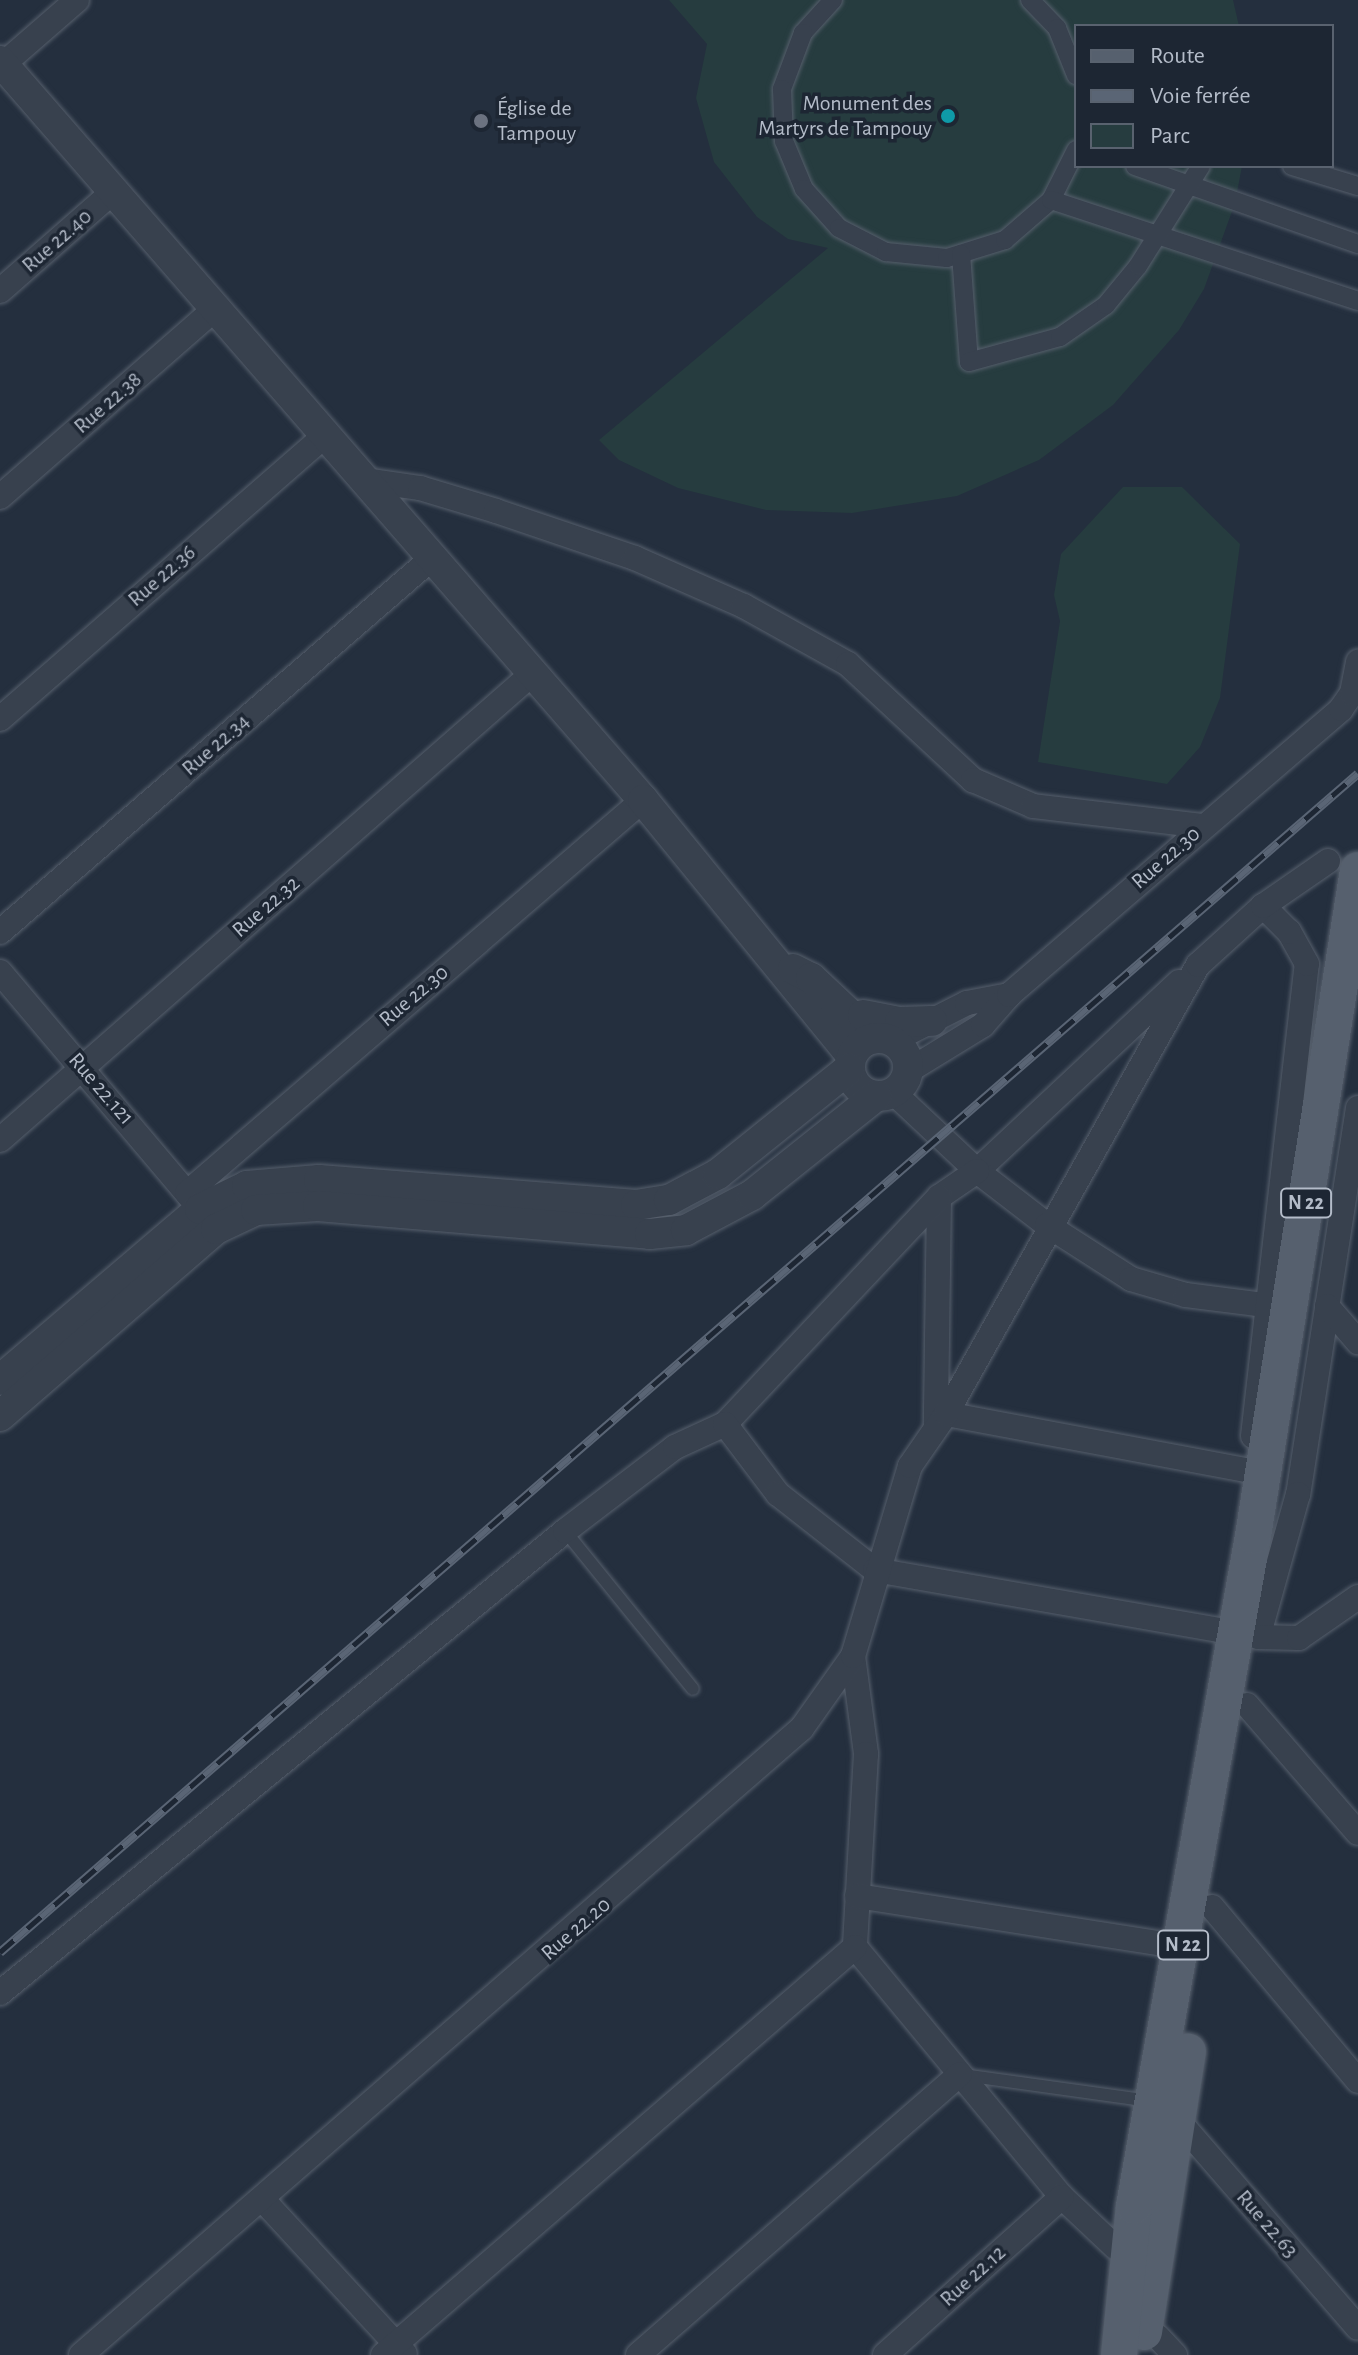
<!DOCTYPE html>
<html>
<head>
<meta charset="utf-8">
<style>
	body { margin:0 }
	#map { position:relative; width:1358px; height:2355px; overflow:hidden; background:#242f3e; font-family:"Alegreya Sans",sans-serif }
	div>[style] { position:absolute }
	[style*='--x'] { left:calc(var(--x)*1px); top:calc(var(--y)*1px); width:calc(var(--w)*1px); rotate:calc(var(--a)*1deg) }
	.green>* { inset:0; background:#263c3f }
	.roads { filter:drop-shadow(0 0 2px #565f6c) drop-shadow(0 0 2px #565f6c) }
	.service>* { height:12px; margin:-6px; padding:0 6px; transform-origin:6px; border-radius:6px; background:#38414e }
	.pedestrian>* { height:18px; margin:-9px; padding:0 9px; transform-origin:9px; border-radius:9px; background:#38414e }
	.minor>* { height:24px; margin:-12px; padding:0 12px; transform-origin:12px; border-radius:12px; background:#38414e }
	.tertiary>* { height:30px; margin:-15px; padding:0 15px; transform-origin:15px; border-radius:15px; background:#38414e }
	.tertiary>.ring { margin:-15px; padding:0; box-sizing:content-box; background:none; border:30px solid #38414e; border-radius:50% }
	.primary>* { height:36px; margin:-18px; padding:0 18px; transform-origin:18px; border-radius:18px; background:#56606e }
	.rail>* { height:9px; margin-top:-4.5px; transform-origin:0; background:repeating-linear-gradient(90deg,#1d2633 0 18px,#5a6575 0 36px); box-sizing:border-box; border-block:2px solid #5a6575 }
	.dots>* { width:22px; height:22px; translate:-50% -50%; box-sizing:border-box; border:4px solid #1d2633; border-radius:50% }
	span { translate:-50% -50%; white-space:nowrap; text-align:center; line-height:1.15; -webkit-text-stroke:7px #1d2633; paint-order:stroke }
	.shield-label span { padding:2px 6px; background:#1d2633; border:2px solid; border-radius:6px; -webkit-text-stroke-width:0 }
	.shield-label { font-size:20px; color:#b4bcc9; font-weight:700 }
	.poi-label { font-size:22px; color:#b4bcc9 }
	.right { translate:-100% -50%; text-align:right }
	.left { translate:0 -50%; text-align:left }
	.street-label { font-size:22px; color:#b4bcc9 }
	.legend { position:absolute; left:1074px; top:24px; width:260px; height:144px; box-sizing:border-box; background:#1d2633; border:2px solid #59626f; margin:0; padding:10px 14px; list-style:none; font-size:24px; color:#b4bcc9 }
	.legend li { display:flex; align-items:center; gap:16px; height:40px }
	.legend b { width:40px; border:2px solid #59626f }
</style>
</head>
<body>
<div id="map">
	<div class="green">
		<i style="clip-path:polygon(669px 0,1233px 0,1239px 26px,1076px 26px,1076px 166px,1242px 166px,1235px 203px,1204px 289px,1179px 330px,1113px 405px,1039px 460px,957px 496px,852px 513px,766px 510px,678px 488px,619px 460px,599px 440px,828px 248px,788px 239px,757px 217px,714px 162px,696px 98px,707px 44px)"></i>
		<i style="clip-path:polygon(1123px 487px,1182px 487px,1240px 544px,1220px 698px,1200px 747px,1167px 784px,1038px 762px,1060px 621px,1054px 595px,1061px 554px)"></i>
	</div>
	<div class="roads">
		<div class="service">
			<i style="--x:565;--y:1531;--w:203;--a:51"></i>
			<i style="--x:963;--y:2075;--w:190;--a:7.9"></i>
		</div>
		<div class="pedestrian">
			<i style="--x:833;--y:0;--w:45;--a:132.3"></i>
			<i style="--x:803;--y:33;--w:60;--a:110.6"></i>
			<i style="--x:782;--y:89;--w:52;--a:87.8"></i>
			<i style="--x:784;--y:141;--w:52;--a:67.4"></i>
			<i style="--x:804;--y:189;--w:52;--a:48.1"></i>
			<i style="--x:839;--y:228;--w:53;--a:27.1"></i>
			<i style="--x:886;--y:252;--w:61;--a:5.6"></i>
			<i style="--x:947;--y:258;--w:61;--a:-17.2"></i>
			<i style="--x:1005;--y:240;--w:61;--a:-41"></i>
			<i style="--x:1051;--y:200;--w:56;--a:-63.4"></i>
			<i style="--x:1030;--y:0;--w:39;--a:46"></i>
			<i style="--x:1057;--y:28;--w:51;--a:68"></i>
			<i style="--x:1135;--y:166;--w:236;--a:19.3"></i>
			<i style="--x:1292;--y:166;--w:69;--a:16.9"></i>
			<i style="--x:1051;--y:200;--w:323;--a:18.2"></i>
			<i style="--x:961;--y:254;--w:108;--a:85.8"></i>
			<i style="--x:969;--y:362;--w:94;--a:-15.4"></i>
			<i style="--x:1060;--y:337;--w:56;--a:-34.8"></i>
			<i style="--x:1106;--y:305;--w:50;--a:-50.6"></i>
			<i style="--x:1138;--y:266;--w:118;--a:-57.8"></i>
		</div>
		<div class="minor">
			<i style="--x:0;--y:67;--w:102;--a:-41"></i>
			<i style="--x:0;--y:291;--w:152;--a:-41.3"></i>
			<i style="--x:364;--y:480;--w:57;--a:8.1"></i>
			<i style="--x:420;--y:488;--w:79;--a:16.8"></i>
			<i style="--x:496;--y:511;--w:147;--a:18.7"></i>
			<i style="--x:635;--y:558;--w:119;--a:23.8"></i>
			<i style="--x:744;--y:606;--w:119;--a:29.1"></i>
			<i style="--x:848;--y:664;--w:171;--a:42.9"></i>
			<i style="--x:973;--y:780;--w:65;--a:23.4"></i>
			<i style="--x:1033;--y:806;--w:171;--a:6.7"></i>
			<i style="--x:0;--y:497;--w:286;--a:-41.2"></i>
			<i style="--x:0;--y:719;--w:432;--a:-41.1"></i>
			<i style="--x:0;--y:932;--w:571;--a:-40.88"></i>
			<i style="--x:0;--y:972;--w:305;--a:49.8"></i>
			<i style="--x:1179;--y:982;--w:277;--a:136.9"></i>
			<i style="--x:977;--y:1171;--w:88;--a:37.6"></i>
			<i style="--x:1047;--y:1225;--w:100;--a:32.7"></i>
			<i style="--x:1131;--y:1279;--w:57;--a:16.2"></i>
			<i style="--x:1186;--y:1295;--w:80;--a:7.2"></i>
			<i style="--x:892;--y:1041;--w:84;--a:-26.9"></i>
			<i style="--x:967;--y:1003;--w:43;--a:-10.8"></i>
			<i style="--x:908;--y:1071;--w:88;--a:-31.5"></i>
			<i style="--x:983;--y:1025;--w:40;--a:-49"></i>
			<i style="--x:1009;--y:995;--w:438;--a:-40.7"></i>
			<i style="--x:1341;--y:709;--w:19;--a:-55"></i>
			<i style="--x:1352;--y:693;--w:32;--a:-79"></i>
			<i style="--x:894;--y:1093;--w:114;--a:43.2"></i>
			<i style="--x:977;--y:1171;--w:46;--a:145.6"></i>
			<i style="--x:939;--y:1197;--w:226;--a:90.8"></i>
			<i style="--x:1358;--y:1108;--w:391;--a:98.8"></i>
			<i style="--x:1298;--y:1494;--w:148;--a:105.6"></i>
			<i style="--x:1258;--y:1637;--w:41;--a:1.4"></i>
			<i style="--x:1299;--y:1638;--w:72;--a:-34.8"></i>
			<i style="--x:0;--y:1140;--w:709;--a:-41.22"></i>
			<i style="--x:187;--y:1193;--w:602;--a:-40.76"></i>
			<i style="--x:1327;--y:1306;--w:48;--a:49.3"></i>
			<i style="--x:946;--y:1414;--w:309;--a:10.6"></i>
			<i style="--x:725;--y:1424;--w:312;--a:-46.7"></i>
			<i style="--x:1253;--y:1436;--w:475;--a:-83.5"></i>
			<i style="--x:1307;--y:964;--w:37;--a:-119"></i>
			<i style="--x:1289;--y:932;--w:37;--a:-135"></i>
			<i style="--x:853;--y:1656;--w:99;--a:82.4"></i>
			<i style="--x:866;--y:1754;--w:193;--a:93.3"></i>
			<i style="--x:855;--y:1947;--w:325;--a:50.4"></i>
			<i style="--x:1062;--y:2197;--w:73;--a:43.3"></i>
			<i style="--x:1247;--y:1705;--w:169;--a:49.1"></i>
			<i style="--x:857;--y:1896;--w:330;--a:8.9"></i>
			<i style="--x:1212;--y:1907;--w:227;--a:50"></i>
			<i style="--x:0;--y:1993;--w:730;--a:-39.27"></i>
			<i style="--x:565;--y:1531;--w:138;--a:-37.4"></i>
			<i style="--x:675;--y:1447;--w:55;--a:-24.7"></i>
			<i style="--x:725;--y:1424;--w:88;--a:52.9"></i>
			<i style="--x:778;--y:1494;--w:123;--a:38.1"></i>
			<i style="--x:875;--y:1570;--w:366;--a:9.9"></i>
			<i style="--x:1236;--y:1633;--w:13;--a:-86"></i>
			<i style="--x:1177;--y:2119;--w:276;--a:49.1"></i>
			<i style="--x:263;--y:2200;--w:209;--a:47.3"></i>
			<i style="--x:1158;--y:2337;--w:25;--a:47"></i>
			<i style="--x:81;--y:2355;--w:955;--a:-41.01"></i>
			<i style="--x:802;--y:1728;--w:88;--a:-54.7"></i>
			<i style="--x:853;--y:1656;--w:198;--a:-73.3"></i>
			<i style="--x:910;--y:1466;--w:63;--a:-55.3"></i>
			<i style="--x:946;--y:1414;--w:515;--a:-60.7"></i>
			<i style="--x:1198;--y:965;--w:88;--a:-42.2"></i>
			<i style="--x:1263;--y:906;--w:79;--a:-34.7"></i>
			<i style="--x:383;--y:2355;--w:624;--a:-40.84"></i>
			<i style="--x:638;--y:2355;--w:427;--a:-41.1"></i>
			<i style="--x:885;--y:2355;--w:237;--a:-41.8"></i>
		</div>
		<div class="tertiary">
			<i style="--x:0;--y:61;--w:980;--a:48.97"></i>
			<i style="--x:643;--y:800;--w:330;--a:50.8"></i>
			<i style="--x:793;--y:969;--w:20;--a:27"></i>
			<i style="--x:811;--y:978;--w:88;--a:43.2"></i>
			<i style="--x:863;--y:1015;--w:38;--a:11"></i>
			<i style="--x:900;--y:1022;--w:32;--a:-2"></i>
			<i class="ring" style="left:850px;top:1038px;width:28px;height:28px"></i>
			<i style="--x:0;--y:1380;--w:263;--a:-40.5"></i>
			<i style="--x:200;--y:1209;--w:52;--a:-26.1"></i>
			<i style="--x:247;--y:1186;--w:72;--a:-4.8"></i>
			<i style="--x:319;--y:1180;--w:318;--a:4.5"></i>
			<i style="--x:636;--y:1205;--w:33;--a:-9"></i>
			<i style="--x:669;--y:1200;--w:55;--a:-28"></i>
			<i style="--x:718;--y:1174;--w:169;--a:-38.8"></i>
			<i style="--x:0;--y:1416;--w:286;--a:-40.9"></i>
			<i style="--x:216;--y:1229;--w:44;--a:-25.4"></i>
			<i style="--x:256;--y:1210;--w:62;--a:-3.7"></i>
			<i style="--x:318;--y:1206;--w:333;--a:4.8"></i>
			<i style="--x:650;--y:1234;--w:36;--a:-6"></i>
			<i style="--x:686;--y:1230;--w:75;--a:-27.9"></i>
			<i style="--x:752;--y:1195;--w:159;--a:-38.6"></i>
		</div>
		<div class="primary">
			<i style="--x:1144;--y:2332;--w:284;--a:-81.1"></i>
			<i style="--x:1119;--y:2355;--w:150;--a:-84.3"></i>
			<i style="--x:1134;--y:2206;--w:680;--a:-79.93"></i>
			<i style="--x:1253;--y:1536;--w:674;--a:-81.04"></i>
		</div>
	</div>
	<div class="rail">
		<i style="--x:0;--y:1952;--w:1798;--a:-40.96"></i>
	</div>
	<div class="dots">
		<i style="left:948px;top:116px;background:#0f9aa8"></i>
		<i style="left:481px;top:121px;background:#6b7280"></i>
	</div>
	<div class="shield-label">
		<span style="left:1306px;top:1203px">N 22</span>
		<span style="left:1183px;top:1945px">N 22</span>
	</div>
	<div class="poi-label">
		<span class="right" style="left:932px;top:116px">Monument des<br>Martyrs de Tampouy</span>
		<span class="left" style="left:497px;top:121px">Église de<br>Tampouy</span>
	</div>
	<div class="street-label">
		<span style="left:57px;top:241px;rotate:-41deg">Rue 22.40</span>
		<span style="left:108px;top:403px;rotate:-41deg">Rue 22.38</span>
		<span style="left:162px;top:576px;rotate:-41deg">Rue 22.36</span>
		<span style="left:216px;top:745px;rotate:-41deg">Rue 22.34</span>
		<span style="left:1166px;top:858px;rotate:-41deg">Rue 22.30</span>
		<span style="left:266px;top:907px;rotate:-41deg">Rue 22.32</span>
		<span style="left:414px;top:996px;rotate:-40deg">Rue 22.30</span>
		<span style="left:101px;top:1089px;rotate:49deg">Rue 22.121</span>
		<span style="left:576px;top:1929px;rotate:-41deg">Rue 22.20</span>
		<span style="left:1267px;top:2224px;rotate:49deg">Rue 22.63</span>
		<span style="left:973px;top:2276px;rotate:-42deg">Rue 22.12</span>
	</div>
	<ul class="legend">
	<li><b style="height:10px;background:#56606e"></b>Route</li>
	<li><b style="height:10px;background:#5a6575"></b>Voie ferrée</li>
	<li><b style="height:22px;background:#263c3f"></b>Parc</li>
	</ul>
</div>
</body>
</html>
